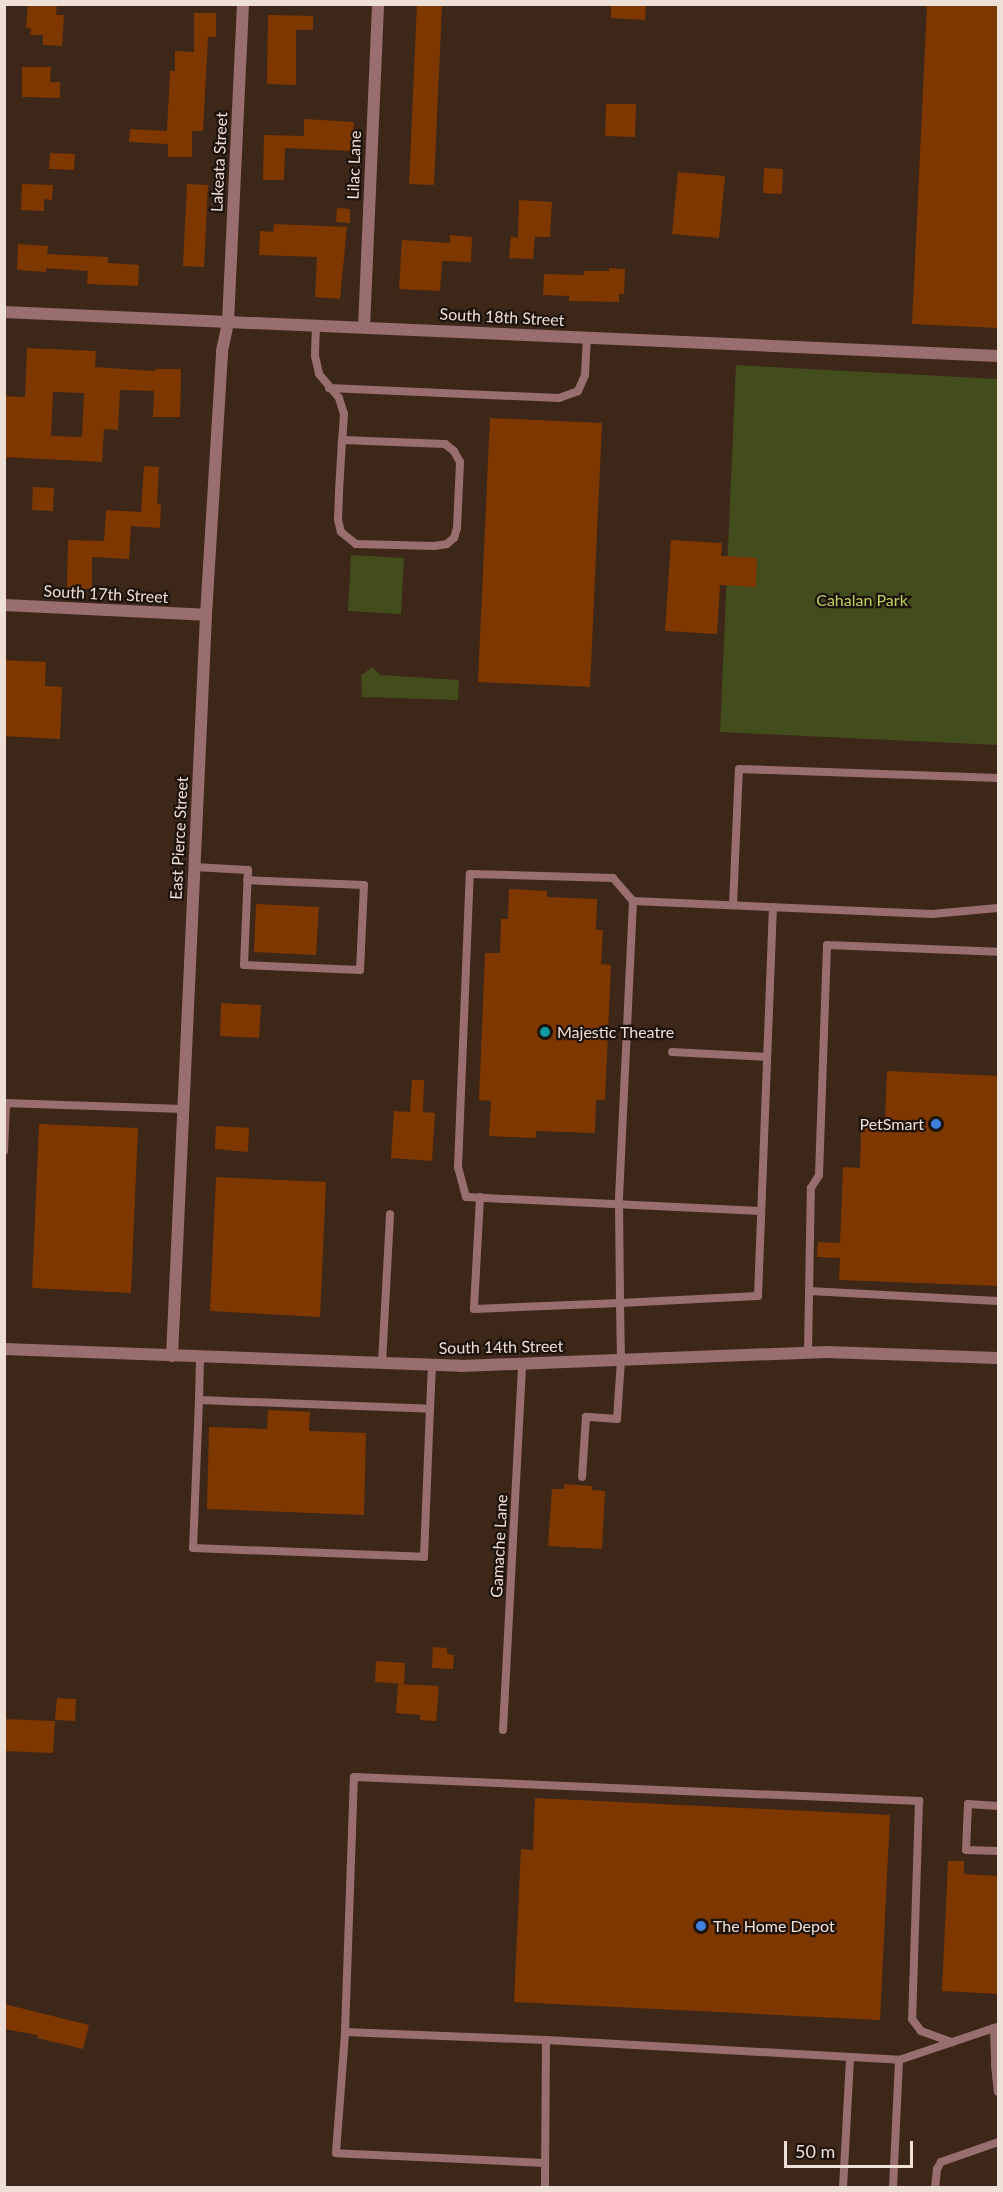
<!DOCTYPE html>
<html>
<head>
<meta charset="utf-8">
<style>
	body { margin:0 }
	#map { position:relative; width:1003px; height:2192px; overflow:hidden; background:#3d2718; font-family:Lato,sans-serif }
	div>[style] { position:absolute }
	[style*='--x'] { left:calc(var(--x)*1px); top:calc(var(--y)*1px); width:calc(var(--w)*1px); rotate:calc(var(--a)*1deg) }
	.green>* { inset:0; background:#434c1d }
	.building>* { inset:0; background:#7f3700 }
	.service>* { height:8px; margin:-4px; padding:0 4px; transform-origin:4px; border-radius:4px; background:#986f6e }
	.minor>* { height:12px; margin:-6px; padding:0 6px; transform-origin:6px; border-radius:6px; background:#986f6e }
	.tertiary>* { height:12px; margin:-6px; padding:0 6px; transform-origin:6px; border-radius:6px; background:#986f6e }
	.dots>* { width:16px; height:16px; translate:-50% -50%; box-sizing:border-box; border:3px solid #1d130c; border-radius:50% }
	span { translate:-50% -50%; white-space:nowrap; text-align:center; line-height:1.15; -webkit-text-stroke:4.5px #1d130c; paint-order:stroke }
	.street-label { font-size:16px; color:#efe0d7 }
	.park-label { font-size:16px; color:#bbd35f }
	.poi-label { font-size:16px; color:#efe0d7 }
	.left { translate:0 -50%; text-align:left }
	.right { translate:-100% -50%; text-align:right }
	.frame { position:absolute; inset:0; border:6px solid #efe0d7; pointer-events:none }
	.scale { position:absolute; left:784px; top:2141px; width:129px; height:27px; box-sizing:border-box; border:3px solid #efe0d7; border-top:0; padding-left:8px; font-size:18px; line-height:21px; white-space:nowrap; color:#efe0d7; -webkit-text-stroke:4px #1d130c; paint-order:stroke }
</style>
</head>
<body>
<div id="map">
	<div class="green">
		<i style="clip-path:polygon(736px 365px,998px 379px,998px 745px,720px 732px)"></i>
		<i style="clip-path:polygon(351px 555px,404px 558px,401px 614px,348px 611px)"></i>
		<i style="clip-path:polygon(373px 667px,380px 675px,459px 680px,458px 700px,362px 697px,361px 675px)"></i>
	</div>
	<div class="building">
		<i style="clip-path:polygon(28px 4px,57px 4px,56px 15px,64px 15px,62px 46px,43px 45px,43px 35px,30px 35px,31px 28px,26px 28px)"></i>
		<i style="clip-path:polygon(417px 4px,442px 4px,434px 185px,409px 184px)"></i>
		<i style="clip-path:polygon(611px 4px,646px 4px,645px 20px,611px 18px)"></i>
		<i style="clip-path:polygon(927px 4px,999px 4px,999px 328px,912px 324px)"></i>
		<i style="clip-path:polygon(194px 13px,216px 13px,216px 37px,208px 37px,203px 131px,192px 131px,192px 157px,168px 157px,168px 144px,129px 142px,130px 129px,167px 131px,170px 71px,175px 71px,175px 51px,194px 52px)"></i>
		<i style="clip-path:polygon(268px 15px,313px 16px,313px 30px,296px 30px,296px 85px,267px 84px)"></i>
		<i style="clip-path:polygon(22px 67px,51px 67px,50px 82px,60px 82px,60px 98px,22px 97px)"></i>
		<i style="clip-path:polygon(606px 104px,636px 104px,635px 137px,605px 136px)"></i>
		<i style="clip-path:polygon(304px 119px,354px 122px,352px 151px,285px 148px,284px 180px,263px 180px,264px 135px,304px 136px)"></i>
		<i style="clip-path:polygon(50px 153px,75px 154px,74px 170px,49px 169px)"></i>
		<i style="clip-path:polygon(764px 168px,783px 169px,782px 194px,763px 193px)"></i>
		<i style="clip-path:polygon(678px 172px,725px 176px,719px 238px,672px 234px)"></i>
		<i style="clip-path:polygon(22px 184px,53px 185px,52px 200px,44px 199px,44px 211px,21px 210px)"></i>
		<i style="clip-path:polygon(187px 184px,208px 185px,204px 267px,183px 266px)"></i>
		<i style="clip-path:polygon(519px 200px,552px 202px,550px 237px,535px 237px,533px 259px,509px 258px,511px 237px,518px 238px)"></i>
		<i style="clip-path:polygon(337px 208px,350px 209px,350px 223px,336px 222px)"></i>
		<i style="clip-path:polygon(274px 224px,347px 227px,340px 299px,315px 297px,317px 257px,259px 255px,260px 231px,273px 232px)"></i>
		<i style="clip-path:polygon(450px 235px,472px 237px,471px 262px,442px 261px,440px 291px,399px 289px,402px 240px,450px 243px)"></i>
		<i style="clip-path:polygon(18px 244px,48px 246px,47px 254px,108px 257px,108px 263px,139px 265px,138px 286px,87px 284px,88px 271px,46px 268px,46px 272px,17px 270px)"></i>
		<i style="clip-path:polygon(609px 268px,625px 269px,624px 294px,619px 294px,619px 302px,569px 301px,569px 296px,543px 295px,544px 274px,584px 275px,584px 271px,609px 271px)"></i>
		<i style="clip-path:polygon(evenodd,27px 348px,96px 351px,95px 367px,155px 371px,155px 369px,181px 369px,180px 417px,153px 417px,154px 391px,120px 390px,118px 430px,104px 429px,102px 462px,4px 457px,4px 396px,25px 397px,27px 348px,53px 392px,84px 393px,82px 437px,51px 436px,53px 392px)"></i>
		<i style="clip-path:polygon(490px 418px,602px 423px,590px 687px,478px 682px)"></i>
		<i style="clip-path:polygon(144px 466px,159px 467px,157px 504px,161px 505px,160px 528px,131px 526px,129px 559px,92px 557px,92px 589px,67px 588px,68px 540px,104px 541px,106px 510px,141px 512px)"></i>
		<i style="clip-path:polygon(33px 487px,54px 488px,53px 511px,32px 510px)"></i>
		<i style="clip-path:polygon(671px 540px,722px 543px,721px 556px,757px 558px,756px 587px,720px 585px,717px 634px,665px 631px)"></i>
		<i style="clip-path:polygon(4px 660px,46px 662px,45px 686px,62px 687px,60px 739px,4px 736px)"></i>
		<i style="clip-path:polygon(509px 889px,547px 891px,547px 897px,597px 899px,596px 930px,603px 930px,601px 964px,611px 965px,605px 1100px,596px 1100px,595px 1133px,536px 1131px,536px 1138px,489px 1136px,491px 1101px,479px 1100px,485px 953px,500px 953px,501px 919px,508px 919px)"></i>
		<i style="clip-path:polygon(256px 904px,319px 907px,316px 955px,254px 952px)"></i>
		<i style="clip-path:polygon(221px 1003px,261px 1005px,259px 1038px,220px 1036px)"></i>
		<i style="clip-path:polygon(887px 1071px,999px 1076px,999px 1286px,839px 1280px,840px 1258px,817px 1257px,818px 1242px,840px 1243px,843px 1167px,860px 1168px,861px 1129px,885px 1119px)"></i>
		<i style="clip-path:polygon(412px 1080px,424px 1080px,423px 1112px,435px 1113px,432px 1161px,391px 1158px,394px 1111px,410px 1112px)"></i>
		<i style="clip-path:polygon(39px 1124px,138px 1128px,131px 1293px,32px 1288px)"></i>
		<i style="clip-path:polygon(216px 1126px,249px 1128px,248px 1152px,215px 1149px)"></i>
		<i style="clip-path:polygon(216px 1177px,326px 1182px,320px 1317px,210px 1311px)"></i>
		<i style="clip-path:polygon(268px 1410px,310px 1412px,309px 1431px,366px 1433px,364px 1515px,207px 1509px,209px 1427px,267px 1429px)"></i>
		<i style="clip-path:polygon(564px 1484px,592px 1486px,592px 1490px,605px 1491px,602px 1549px,548px 1546px,552px 1489px,564px 1489px)"></i>
		<i style="clip-path:polygon(433px 1647px,447px 1648px,447px 1654px,454px 1655px,453px 1669px,432px 1668px)"></i>
		<i style="clip-path:polygon(376px 1661px,405px 1663px,404px 1684px,375px 1682px)"></i>
		<i style="clip-path:polygon(398px 1684px,439px 1686px,436px 1721px,420px 1720px,420px 1715px,396px 1713px)"></i>
		<i style="clip-path:polygon(57px 1698px,76px 1699px,75px 1721px,55px 1720px)"></i>
		<i style="clip-path:polygon(4px 1719px,55px 1721px,53px 1753px,4px 1751px)"></i>
		<i style="clip-path:polygon(535px 1798px,890px 1815px,880px 2020px,514px 2002px,521px 1849px,533px 1850px)"></i>
		<i style="clip-path:polygon(948px 1861px,964px 1861px,964px 1874px,999px 1876px,999px 1994px,942px 1991px)"></i>
		<i style="clip-path:polygon(4px 2004px,89px 2025px,83px 2049px,37px 2038px,37px 2035px,4px 2029px)"></i>
	</div>
	<div class="service">
		<i style="--x:316;--y:325;--w:31;--a:92"></i>
		<i style="--x:315;--y:356;--w:18;--a:77"></i>
		<i style="--x:319;--y:374;--w:31;--a:50"></i>
		<i style="--x:339;--y:398;--w:17;--a:73"></i>
		<i style="--x:344;--y:414;--w:26;--a:94"></i>
		<i style="--x:342;--y:440;--w:52;--a:93.3"></i>
		<i style="--x:339;--y:492;--w:28;--a:92"></i>
		<i style="--x:338;--y:520;--w:12;--a:76"></i>
		<i style="--x:341;--y:532;--w:19;--a:39"></i>
		<i style="--x:356;--y:544;--w:78;--a:1.5"></i>
		<i style="--x:434;--y:546;--w:13;--a:-9"></i>
		<i style="--x:447;--y:544;--w:9;--a:-41"></i>
		<i style="--x:454;--y:538;--w:10;--a:-73"></i>
		<i style="--x:457;--y:528;--w:66;--a:-87.4"></i>
		<i style="--x:460;--y:462;--w:13;--a:-119"></i>
		<i style="--x:454;--y:451;--w:11;--a:-142"></i>
		<i style="--x:445;--y:444;--w:103;--a:-177.8"></i>
		<i style="--x:329;--y:388;--w:230;--a:2.5"></i>
		<i style="--x:559;--y:398;--w:20;--a:-20"></i>
		<i style="--x:578;--y:391;--w:17;--a:-66"></i>
		<i style="--x:585;--y:375;--w:38;--a:-87"></i>
		<i style="--x:194;--y:867;--w:54;--a:3.2"></i>
		<i style="--x:248;--y:870;--w:95;--a:92.4"></i>
		<i style="--x:244;--y:965;--w:116;--a:2.5"></i>
		<i style="--x:360;--y:970;--w:85;--a:-87.3"></i>
		<i style="--x:364;--y:885;--w:117;--a:-177.6"></i>
		<i style="--x:633;--y:901;--w:302;--a:92.7"></i>
		<i style="--x:619;--y:1203;--w:100;--a:89.4"></i>
		<i style="--x:620;--y:1303;--w:138;--a:-2.9"></i>
		<i style="--x:758;--y:1296;--w:389;--a:-87.8"></i>
		<i style="--x:733;--y:905;--w:136;--a:-87.5"></i>
		<i style="--x:739;--y:769;--w:259;--a:2"></i>
		<i style="--x:672;--y:1052;--w:95;--a:3"></i>
		<i style="--x:4;--y:1103;--w:179;--a:1.9"></i>
		<i style="--x:4;--y:1151;--w:48;--a:-87.6"></i>
		<i style="--x:480;--y:1197;--w:112;--a:93.1"></i>
		<i style="--x:474;--y:1309;--w:146;--a:-2.4"></i>
		<i style="--x:620;--y:1303;--w:57;--a:89"></i>
		<i style="--x:621;--y:1360;--w:59;--a:93.9"></i>
		<i style="--x:617;--y:1419;--w:31;--a:-176"></i>
		<i style="--x:586;--y:1417;--w:60;--a:93.8"></i>
		<i style="--x:761;--y:1211;--w:295;--a:-177.3"></i>
		<i style="--x:466;--y:1197;--w:31;--a:-105"></i>
		<i style="--x:458;--y:1167;--w:293;--a:-87.7"></i>
		<i style="--x:470;--y:874;--w:143;--a:1.6"></i>
		<i style="--x:613;--y:878;--w:30;--a:49"></i>
		<i style="--x:633;--y:901;--w:299;--a:2.5"></i>
		<i style="--x:932;--y:914;--w:66;--a:-5.2"></i>
		<i style="--x:809;--y:1291;--w:189;--a:3"></i>
		<i style="--x:808;--y:1352;--w:164;--a:-89"></i>
		<i style="--x:811;--y:1188;--w:15;--a:-58"></i>
		<i style="--x:819;--y:1175;--w:230;--a:-88"></i>
		<i style="--x:827;--y:945;--w:171;--a:2.3"></i>
		<i style="--x:200;--y:1357;--w:43;--a:91.3"></i>
		<i style="--x:199;--y:1400;--w:231;--a:2.2"></i>
		<i style="--x:430;--y:1409;--w:44;--a:-87.4"></i>
		<i style="--x:382;--y:1363;--w:149;--a:-86.9"></i>
		<i style="--x:199;--y:1400;--w:148;--a:92.3"></i>
		<i style="--x:193;--y:1548;--w:231;--a:2.2"></i>
		<i style="--x:424;--y:1557;--w:148;--a:-87.7"></i>
		<i style="--x:503;--y:1730;--w:367;--a:-87"></i>
		<i style="--x:998;--y:1806;--w:30;--a:-176"></i>
		<i style="--x:968;--y:1804;--w:46;--a:92.5"></i>
		<i style="--x:966;--y:1850;--w:32;--a:2"></i>
		<i style="--x:997;--y:2027;--w:3;--a:162"></i>
		<i style="--x:994;--y:2028;--w:37;--a:88"></i>
		<i style="--x:995;--y:2065;--w:27;--a:84"></i>
		<i style="--x:345;--y:2032;--w:255;--a:-88"></i>
		<i style="--x:354;--y:1777;--w:566;--a:2.43"></i>
		<i style="--x:919;--y:1801;--w:218;--a:91.8"></i>
		<i style="--x:912;--y:2019;--w:15;--a:53"></i>
		<i style="--x:921;--y:2031;--w:33;--a:20"></i>
		<i style="--x:546;--y:2040;--w:354;--a:3.2"></i>
		<i style="--x:899;--y:2060;--w:100;--a:-18.6"></i>
		<i style="--x:545;--y:2163;--w:209;--a:-177.3"></i>
		<i style="--x:336;--y:2153;--w:121;--a:-85.7"></i>
		<i style="--x:345;--y:2032;--w:201;--a:2.3"></i>
		<i style="--x:546;--y:2040;--w:148;--a:90.4"></i>
		<i style="--x:843;--y:2188;--w:130;--a:-86.9"></i>
		<i style="--x:893;--y:2188;--w:128;--a:-87.3"></i>
		<i style="--x:935;--y:2188;--w:19;--a:-84"></i>
		<i style="--x:937;--y:2169;--w:8;--a:-60"></i>
		<i style="--x:941;--y:2162;--w:60;--a:-19.3"></i>
	</div>
	<div class="minor">
		<i style="--x:364;--y:327;--w:323;--a:-87.5"></i>
		<i style="--x:4;--y:605;--w:202;--a:2.8"></i>
		<i style="--x:4;--y:1349;--w:457;--a:2.1"></i>
		<i style="--x:461;--y:1366;--w:366;--a:-2.2"></i>
		<i style="--x:827;--y:1352;--w:171;--a:2"></i>
		<i style="--x:172;--y:1356;--w:742;--a:-87.37"></i>
		<i style="--x:206;--y:615;--w:264;--a:-86.5"></i>
		<i style="--x:222;--y:351;--w:30;--a:-78"></i>
		<i style="--x:228;--y:322;--w:318;--a:-87.3"></i>
	</div>
	<div class="tertiary">
		<i style="--x:4;--y:312;--w:995;--a:2.53"></i>
	</div>
	<div class="dots">
		<i style="left:545px;top:1032px;background:#0f9aa8"></i>
		<i style="left:936px;top:1124px;background:#3f7fe0"></i>
		<i style="left:701px;top:1926px;background:#3f7fe0"></i>
	</div>
	<div class="street-label">
		<span style="left:219px;top:162px;rotate:-87deg">Lakeata Street</span>
		<span style="left:354px;top:165px;rotate:-88deg">Lilac Lane</span>
		<span style="left:502px;top:317px;rotate:3deg">South 18th Street</span>
		<span style="left:106px;top:594px;rotate:3deg">South 17th Street</span>
		<span style="left:179px;top:838px;rotate:-87deg">East Pierce Street</span>
		<span style="left:501px;top:1347px;rotate:-1deg">South 14th Street</span>
		<span style="left:499px;top:1546px;rotate:-87deg">Gamache Lane</span>
	</div>
	<div class="park-label">
		<span style="left:862px;top:600px">Cahalan Park</span>
	</div>
	<div class="poi-label">
		<span class="left" style="left:557px;top:1032px">Majestic Theatre</span>
		<span class="right" style="left:924px;top:1124px">PetSmart</span>
		<span class="left" style="left:713px;top:1926px">The Home Depot</span>
	</div>
	<div class="frame"></div>
	<div class="scale">50 m</div>
</div>
</body>
</html>
